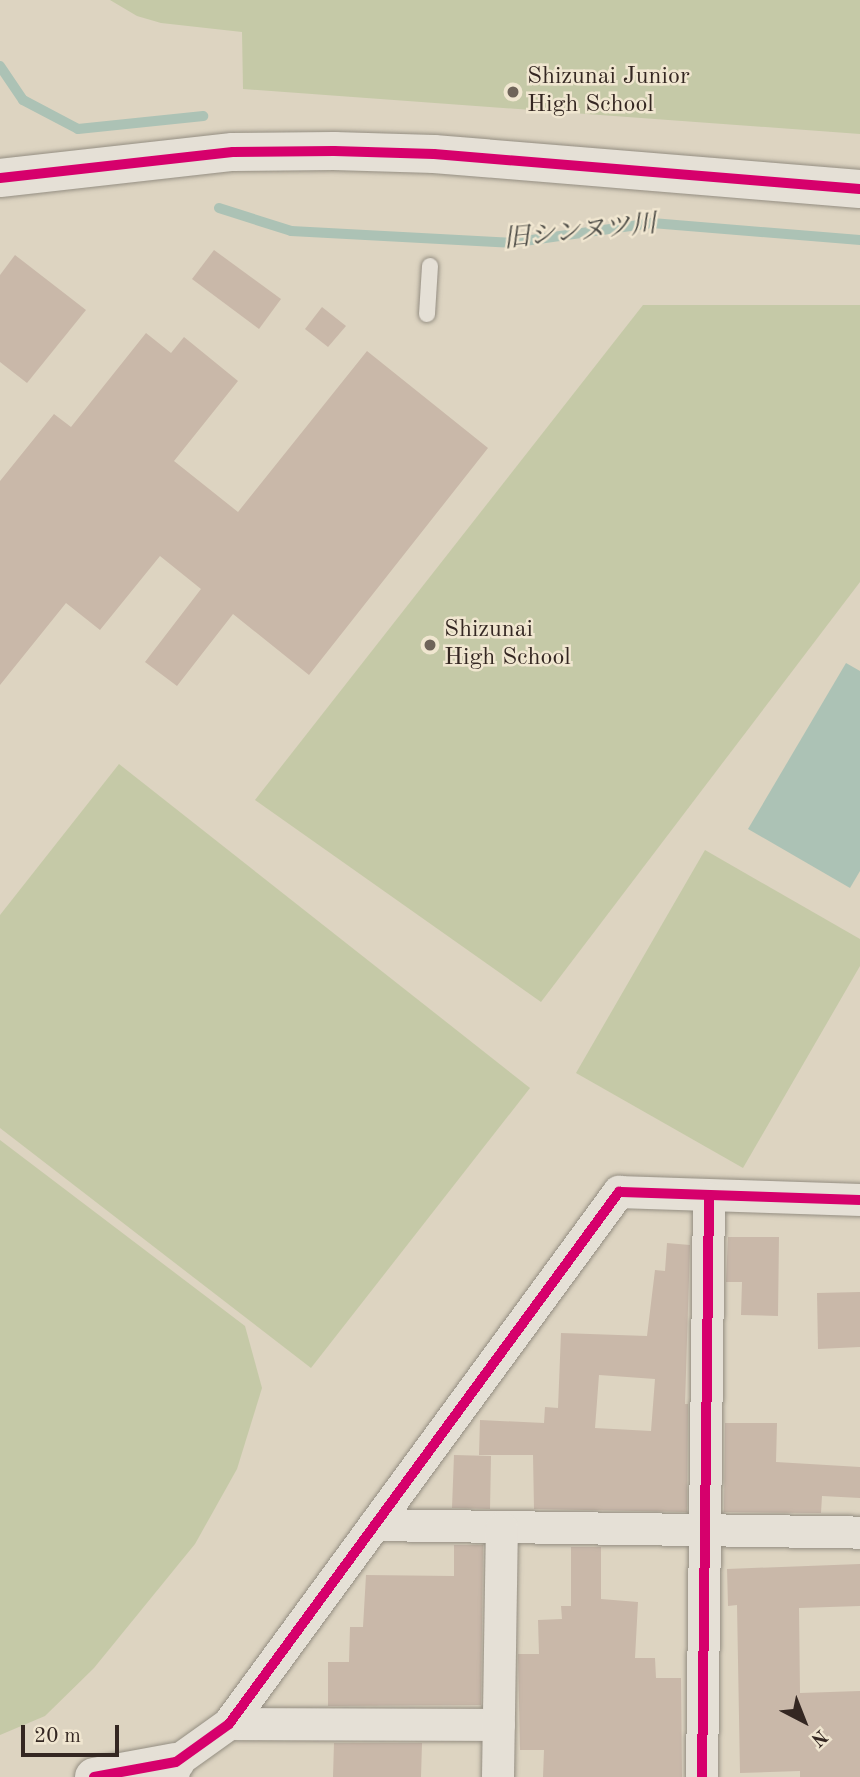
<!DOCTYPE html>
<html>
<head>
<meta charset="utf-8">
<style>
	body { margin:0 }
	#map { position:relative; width:860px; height:1777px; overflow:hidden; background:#ddd4c1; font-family:"Old Standard TT","Noto Serif JP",serif }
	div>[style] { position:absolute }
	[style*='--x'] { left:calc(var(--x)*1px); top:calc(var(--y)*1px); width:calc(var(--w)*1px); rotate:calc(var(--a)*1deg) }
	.green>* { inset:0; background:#c5c9a7 }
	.water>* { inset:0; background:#acc2b5 }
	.stream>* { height:10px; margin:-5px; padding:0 5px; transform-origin:5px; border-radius:5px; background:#acc2b5 }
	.building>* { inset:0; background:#c9b8a9 }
	.roads { filter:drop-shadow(0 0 2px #948e82) drop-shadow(0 0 2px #948e82) }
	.lane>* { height:16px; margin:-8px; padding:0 8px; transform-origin:8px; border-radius:8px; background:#e5e0d6 }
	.street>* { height:32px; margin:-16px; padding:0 16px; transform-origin:16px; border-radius:16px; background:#e5e0d6 }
	.secondary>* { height:38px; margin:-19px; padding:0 19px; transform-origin:19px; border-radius:19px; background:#e5e0d6 }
	.cycleway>* { height:10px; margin:-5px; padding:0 5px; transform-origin:5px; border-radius:5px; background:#d6006c }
	.dots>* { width:19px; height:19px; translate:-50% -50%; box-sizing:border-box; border:4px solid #f0e6d0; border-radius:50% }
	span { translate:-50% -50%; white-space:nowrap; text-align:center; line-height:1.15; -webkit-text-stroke:5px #f0e6d0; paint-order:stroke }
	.poi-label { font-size:24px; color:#342722 }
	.left { translate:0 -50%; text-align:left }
	.water-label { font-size:26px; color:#4d4c46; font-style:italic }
	.north { position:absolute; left:769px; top:1686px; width:70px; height:70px; -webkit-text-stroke:5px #f0e6d0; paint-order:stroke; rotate:138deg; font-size:19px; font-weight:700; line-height:28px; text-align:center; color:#342722 }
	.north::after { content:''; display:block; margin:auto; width:24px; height:32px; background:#342722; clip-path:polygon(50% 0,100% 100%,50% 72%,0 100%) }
	.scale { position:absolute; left:21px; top:1725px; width:98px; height:32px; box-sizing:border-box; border:4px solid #342722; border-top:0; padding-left:9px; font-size:21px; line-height:24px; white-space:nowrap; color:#342722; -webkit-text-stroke:5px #f0e6d0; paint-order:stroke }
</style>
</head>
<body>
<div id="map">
	<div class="green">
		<i style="clip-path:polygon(110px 0,860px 0,860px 134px,243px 89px,242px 32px,161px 23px,137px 16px)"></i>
		<i style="clip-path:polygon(643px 305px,860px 305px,860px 582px,541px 1002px,255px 800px)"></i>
		<i style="clip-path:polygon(119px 764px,530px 1088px,311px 1368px,0 1128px,0 915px)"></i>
		<i style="clip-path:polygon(705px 850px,860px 939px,860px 966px,743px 1168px,576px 1073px)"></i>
		<i style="clip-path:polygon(0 1140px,245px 1326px,262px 1388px,237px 1469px,195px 1544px,94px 1668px,45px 1716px,0 1735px)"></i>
	</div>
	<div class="water">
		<i style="clip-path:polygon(846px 663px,860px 671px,860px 871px,850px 888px,748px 829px)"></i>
	</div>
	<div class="stream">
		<i style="--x:0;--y:66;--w:41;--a:55.9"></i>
		<i style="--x:23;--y:100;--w:62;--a:27.8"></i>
		<i style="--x:78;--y:129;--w:126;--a:-5.9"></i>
		<i style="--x:219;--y:208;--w:76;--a:17.7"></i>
		<i style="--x:291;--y:231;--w:219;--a:3.1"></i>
		<i style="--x:510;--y:243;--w:143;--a:-8"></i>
		<i style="--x:652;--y:223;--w:209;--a:4.7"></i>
	</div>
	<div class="building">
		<i style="clip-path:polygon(214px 250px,281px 299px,259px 329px,192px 279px)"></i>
		<i style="clip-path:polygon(15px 255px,86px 310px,27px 383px,0 362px,0 275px)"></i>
		<i style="clip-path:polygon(322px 307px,346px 326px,328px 347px,305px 329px)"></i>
		<i style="clip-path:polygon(146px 333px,171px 353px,184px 337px,238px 381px,174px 461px,238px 512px,367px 351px,488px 448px,309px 675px,233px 614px,177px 686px,145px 662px,201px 589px,160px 556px,100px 630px,66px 603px,0 685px,0 481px,54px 414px,71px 427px)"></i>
		<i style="clip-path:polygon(728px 1237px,779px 1237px,778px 1316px,741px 1315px,742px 1282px,726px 1282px)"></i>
		<i style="clip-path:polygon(evenodd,667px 1243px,690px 1245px,685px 1404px,688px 1404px,687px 1512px,534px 1509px,533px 1455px,479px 1455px,480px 1420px,544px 1423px,545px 1407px,558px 1408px,561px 1333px,647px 1336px,655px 1270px,665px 1271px,667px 1243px,599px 1375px,655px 1379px,651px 1431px,595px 1428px,599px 1375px)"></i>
		<i style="clip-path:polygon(860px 1292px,860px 1347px,818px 1349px,817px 1293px)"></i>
		<i style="clip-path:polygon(725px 1423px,777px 1423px,776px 1462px,860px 1467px,860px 1498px,822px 1496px,821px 1513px,724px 1512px)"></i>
		<i style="clip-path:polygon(454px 1455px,491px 1456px,490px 1509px,452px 1508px)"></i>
		<i style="clip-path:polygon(454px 1545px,483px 1545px,481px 1705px,328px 1706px,328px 1662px,349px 1662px,350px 1627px,363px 1627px,366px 1575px,454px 1576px)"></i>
		<i style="clip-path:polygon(571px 1547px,601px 1547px,601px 1599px,638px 1602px,635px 1658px,655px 1658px,656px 1678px,681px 1678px,682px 1777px,543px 1777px,544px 1750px,520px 1750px,518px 1654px,539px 1654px,538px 1620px,562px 1619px,561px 1606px,571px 1606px)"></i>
		<i style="clip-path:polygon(860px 1564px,860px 1606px,799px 1608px,800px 1693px,860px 1691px,860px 1777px,800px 1777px,800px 1771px,740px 1773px,737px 1605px,728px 1606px,727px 1569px)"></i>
		<i style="clip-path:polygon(334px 1743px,422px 1743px,421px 1777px,333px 1777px)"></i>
	</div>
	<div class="roads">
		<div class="lane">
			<i style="--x:427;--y:314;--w:48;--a:-86.4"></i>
		</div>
		<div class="street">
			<i style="--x:375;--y:1525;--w:485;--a:0.9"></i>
			<i style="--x:229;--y:1724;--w:270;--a:0.2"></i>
			<i style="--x:173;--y:1777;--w:15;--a:-79"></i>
			<i style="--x:176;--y:1762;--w:65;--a:-35.6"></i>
			<i style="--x:229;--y:1724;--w:660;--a:-53.76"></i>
			<i style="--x:619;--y:1192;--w:241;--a:1.9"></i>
			<i style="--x:498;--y:1777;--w:249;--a:-89.1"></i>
			<i style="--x:702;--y:1777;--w:579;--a:-89.31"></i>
		</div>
		<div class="secondary">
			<i style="--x:0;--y:178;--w:234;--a:-6.4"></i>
			<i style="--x:233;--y:152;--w:101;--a:-0.6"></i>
			<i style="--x:334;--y:151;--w:100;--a:1.7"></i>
			<i style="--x:434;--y:154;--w:427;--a:4.7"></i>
			<i style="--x:94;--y:1777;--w:83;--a:-10.4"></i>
		</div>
	</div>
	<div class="cycleway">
		<i style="--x:0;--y:178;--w:234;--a:-6.4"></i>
		<i style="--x:233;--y:152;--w:101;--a:-0.6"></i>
		<i style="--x:334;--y:151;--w:100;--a:1.7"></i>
		<i style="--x:434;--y:154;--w:427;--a:4.7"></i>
		<i style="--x:94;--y:1777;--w:83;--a:-10.4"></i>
		<i style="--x:176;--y:1762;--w:65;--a:-35.6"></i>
		<i style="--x:229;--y:1724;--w:660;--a:-53.76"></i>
		<i style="--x:619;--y:1192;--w:241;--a:1.9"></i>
		<i style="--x:702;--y:1777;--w:579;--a:-89.31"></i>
	</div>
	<div class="dots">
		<i style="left:513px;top:92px;background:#6f645a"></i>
		<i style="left:430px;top:645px;background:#6f645a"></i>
	</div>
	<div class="poi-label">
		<span class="left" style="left:527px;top:92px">Shizunai Junior<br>High School</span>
		<span class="left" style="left:444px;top:645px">Shizunai<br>High School</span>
	</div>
	<div class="water-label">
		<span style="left:580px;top:233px;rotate:-6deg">旧シンヌツ川</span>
	</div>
	<div class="north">N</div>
	<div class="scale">20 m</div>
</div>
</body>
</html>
